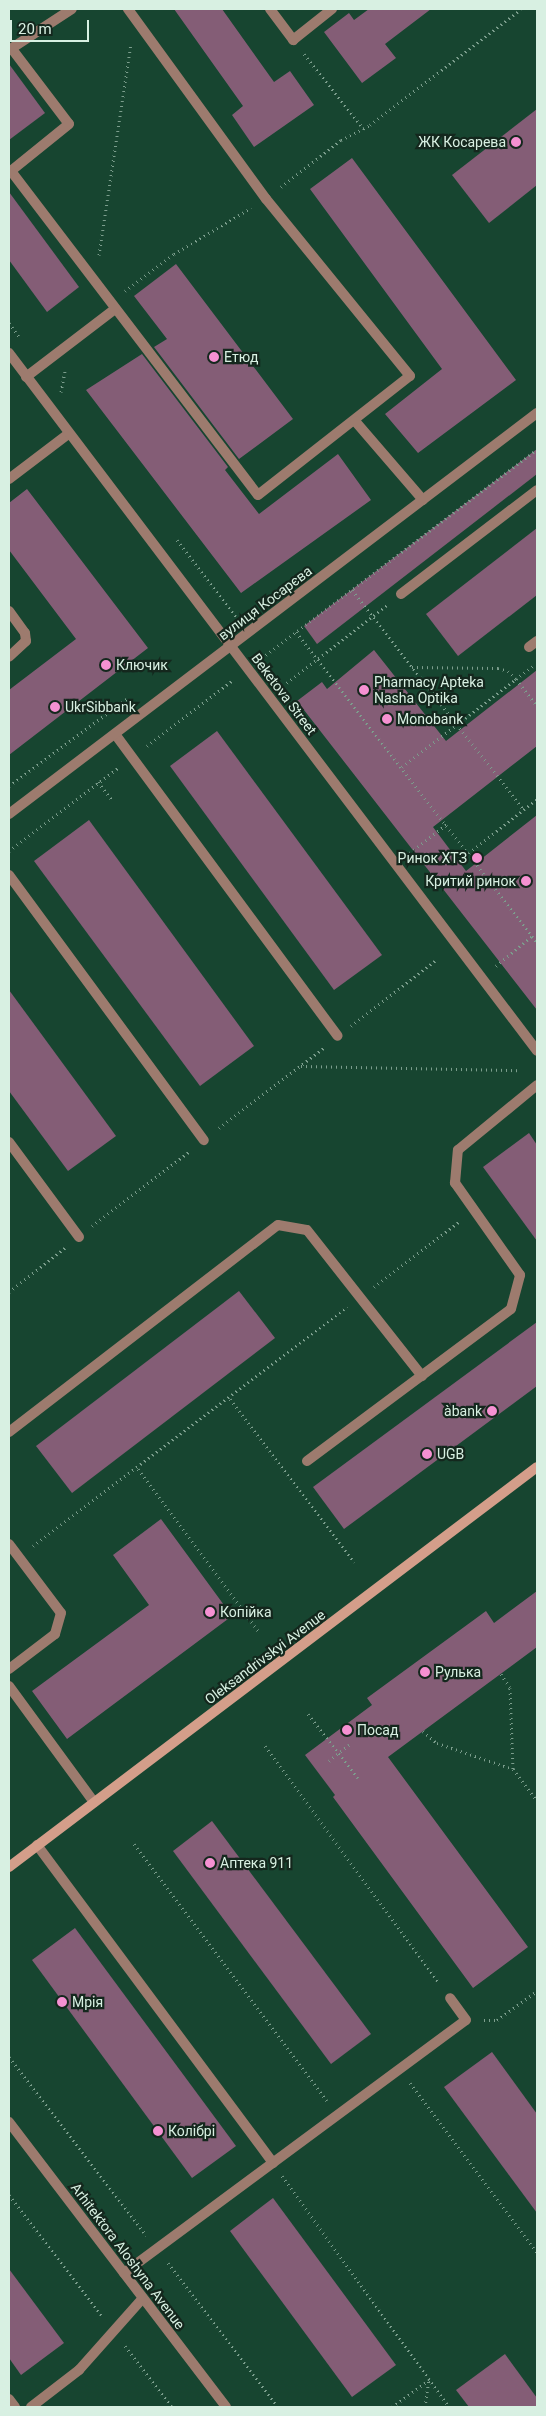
<!DOCTYPE html>
<html>
<head>
<meta charset="utf-8">
<style>
	body { margin:0 }
	#map { position:relative; width:546px; height:2416px; overflow:hidden; background:#174530; font-family:Roboto,sans-serif }
	div>[style] { position:absolute }
	[style*='--x'] { left:calc(var(--x)*1px); top:calc(var(--y)*1px); width:calc(var(--w)*1px); rotate:calc(var(--a)*1deg) }
	.building>* { inset:0; background:#845d76 }
	.path>* { height:3px; margin-top:-1.5px; transform-origin:0; background:repeating-linear-gradient(90deg,#7c9e8d 0 1px,transparent 0 5px) }
	.service>* { height:10px; margin:-5px; padding:0 5px; transform-origin:5px; border-radius:5px; background:#9d7b6e }
	.minor>* { height:10px; margin:-5px; padding:0 5px; transform-origin:5px; border-radius:5px; background:#9d7b6e }
	.tertiary>* { height:10px; margin:-5px; padding:0 5px; transform-origin:5px; border-radius:5px; background:#9d7b6e }
	.secondary>* { height:10px; margin:-5px; padding:0 5px; transform-origin:5px; border-radius:5px; background:#d49e8a }
	.dots>* { width:14px; height:14px; translate:-50% -50%; box-sizing:border-box; border:2px solid #14271d; border-radius:50% }
	span { translate:-50% -50%; white-space:nowrap; text-align:center; line-height:1.15; -webkit-text-stroke:4.5px #14271d; paint-order:stroke }
	.poi-label { font-size:14px; color:#d8f0e2 }
	.right { translate:-100% -50%; text-align:right }
	.left { translate:0 -50%; text-align:left }
	.street-label { font-size:14px; color:#d8f0e2 }
	.frame { position:absolute; inset:0; border:10px solid #d8f0e2; pointer-events:none }
	.scale { position:absolute; left:10px; top:20px; width:79px; height:22px; box-sizing:border-box; border:2px solid #d8f0e2; border-top:0; padding-left:6px; font-size:15px; line-height:18px; white-space:nowrap; color:#d8f0e2; -webkit-text-stroke:4px #14271d; paint-order:stroke }
</style>
</head>
<body>
<div id="map">
	<div class="building">
		<i style="clip-path:polygon(174px 9px,222px 9px,274px 82px,290px 71px,314px 105px,254px 147px,232px 115px,243px 106px)"></i>
		<i style="clip-path:polygon(369px 9px,431px 9px,385px 44px,396px 58px,362px 83px,324px 32px,349px 13px,354px 20px)"></i>
		<i style="clip-path:polygon(9px 64px,45px 113px,9px 140px)"></i>
		<i style="clip-path:polygon(537px 109px,537px 185px,489px 223px,452px 175px)"></i>
		<i style="clip-path:polygon(352px 158px,516px 380px,418px 453px,385px 414px,442px 369px,310px 189px)"></i>
		<i style="clip-path:polygon(9px 192px,79px 287px,47px 312px,9px 260px)"></i>
		<i style="clip-path:polygon(176px 264px,293px 419px,239px 459px,154px 347px,167px 339px,134px 296px)"></i>
		<i style="clip-path:polygon(142px 354px,228px 467px,225px 470px,259px 514px,338px 454px,371px 500px,241px 593px,86px 390px)"></i>
		<i style="clip-path:polygon(537px 449px,537px 474px,317px 644px,304px 626px)"></i>
		<i style="clip-path:polygon(27px 489px,148px 648px,9px 755px,9px 690px,76px 639px,9px 550px,9px 503px)"></i>
		<i style="clip-path:polygon(537px 528px,537px 595px,458px 656px,426px 614px)"></i>
		<i style="clip-path:polygon(374px 650px,446px 741px,537px 670px,537px 746px,433px 827px,466px 871px,537px 815px,537px 1010px,297px 701px,322px 682px,327px 689px)"></i>
		<i style="clip-path:polygon(217px 731px,382px 955px,334px 990px,170px 766px)"></i>
		<i style="clip-path:polygon(89px 820px,254px 1046px,200px 1086px,34px 861px)"></i>
		<i style="clip-path:polygon(9px 990px,116px 1136px,68px 1171px,9px 1091px)"></i>
		<i style="clip-path:polygon(529px 1133px,537px 1145px,537px 1241px,483px 1167px)"></i>
		<i style="clip-path:polygon(239px 1291px,275px 1338px,72px 1493px,36px 1446px)"></i>
		<i style="clip-path:polygon(537px 1322px,537px 1386px,344px 1529px,313px 1487px)"></i>
		<i style="clip-path:polygon(161px 1519px,232px 1616px,67px 1739px,32px 1691px,149px 1605px,113px 1555px)"></i>
		<i style="clip-path:polygon(537px 1591px,537px 1647px,388px 1757px,528px 1947px,473px 1988px,333px 1797px,335px 1795px,305px 1755px,372px 1705px,367px 1698px,486px 1611px,494px 1623px)"></i>
		<i style="clip-path:polygon(212px 1821px,371px 2034px,331px 2064px,173px 1851px)"></i>
		<i style="clip-path:polygon(75px 1928px,236px 2146px,192px 2178px,32px 1960px)"></i>
		<i style="clip-path:polygon(492px 2052px,537px 2114px,537px 2213px,444px 2087px)"></i>
		<i style="clip-path:polygon(273px 2198px,396px 2365px,352px 2397px,230px 2231px)"></i>
		<i style="clip-path:polygon(9px 2269px,64px 2343px,21px 2375px,9px 2358px)"></i>
		<i style="clip-path:polygon(505px 2354px,537px 2398px,537px 2407px,469px 2407px,456px 2390px)"></i>
	</div>
	<div class="path">
		<i style="--x:304;--y:54;--w:95;--a:51.4"></i>
		<i style="--x:281;--y:187;--w:76;--a:-38.1"></i>
		<i style="--x:341;--y:140;--w:33;--a:-27"></i>
		<i style="--x:370;--y:125;--w:190;--a:-37.5"></i>
		<i style="--x:99;--y:255;--w:213;--a:-81.4"></i>
		<i style="--x:125;--y:291;--w:61;--a:-37.1"></i>
		<i style="--x:174;--y:254;--w:90;--a:-30.9"></i>
		<i style="--x:9;--y:323;--w:19;--a:54"></i>
		<i style="--x:61;--y:392;--w:21;--a:-79"></i>
		<i style="--x:177;--y:540;--w:97;--a:52.5"></i>
		<i style="--x:352;--y:590;--w:279;--a:52"></i>
		<i style="--x:296;--y:632;--w:393;--a:52.2"></i>
		<i style="--x:262;--y:658;--w:345;--a:-37.2"></i>
		<i style="--x:412;--y:667;--w:86;--a:0.7"></i>
		<i style="--x:498;--y:668;--w:10;--a:17"></i>
		<i style="--x:508;--y:671;--w:11;--a:45"></i>
		<i style="--x:516;--y:679;--w:21;--a:-37"></i>
		<i style="--x:283;--y:686;--w:132;--a:-37.9"></i>
		<i style="--x:147;--y:746;--w:108;--a:-37.5"></i>
		<i style="--x:402;--y:767;--w:144;--a:-37.7"></i>
		<i style="--x:516;--y:679;--w:34;--a:52"></i>
		<i style="--x:98;--y:782;--w:24;--a:52"></i>
		<i style="--x:9;--y:786;--w:148;--a:-36.5"></i>
		<i style="--x:9;--y:851;--w:137;--a:-37.3"></i>
		<i style="--x:410;--y:853;--w:47;--a:-38.1"></i>
		<i style="--x:469;--y:853;--w:87;--a:-38.5"></i>
		<i style="--x:496;--y:966;--w:47;--a:-39.8"></i>
		<i style="--x:351;--y:1026;--w:108;--a:-37.8"></i>
		<i style="--x:301;--y:1066;--w:217;--a:1.1"></i>
		<i style="--x:219;--y:1128;--w:133;--a:-37.4"></i>
		<i style="--x:92;--y:1226;--w:123;--a:-37.4"></i>
		<i style="--x:374;--y:1287;--w:108;--a:-37.5"></i>
		<i style="--x:9;--y:1292;--w:73;--a:-38.3"></i>
		<i style="--x:230;--y:1399;--w:205;--a:52.7"></i>
		<i style="--x:138;--y:1469;--w:204;--a:53.4"></i>
		<i style="--x:33;--y:1546;--w:395;--a:-37.3"></i>
		<i style="--x:501;--y:1674;--w:17;--a:57"></i>
		<i style="--x:510;--y:1688;--w:81;--a:87.9"></i>
		<i style="--x:308;--y:1714;--w:81;--a:52"></i>
		<i style="--x:423;--y:1731;--w:18;--a:41"></i>
		<i style="--x:437;--y:1743;--w:80;--a:18.9"></i>
		<i style="--x:513;--y:1769;--w:40;--a:53"></i>
		<i style="--x:265;--y:1746;--w:294;--a:53.7"></i>
		<i style="--x:329;--y:1761;--w:26;--a:-39"></i>
		<i style="--x:134;--y:1844;--w:321;--a:53.1"></i>
		<i style="--x:484;--y:2020;--w:13;--a:0"></i>
		<i style="--x:497;--y:2020;--w:49;--a:-35.9"></i>
		<i style="--x:9;--y:2057;--w:225;--a:52.4"></i>
		<i style="--x:410;--y:2083;--w:212;--a:53.2"></i>
		<i style="--x:282;--y:2176;--w:285;--a:54.1"></i>
		<i style="--x:9;--y:2195;--w:154;--a:52.4"></i>
		<i style="--x:168;--y:2263;--w:181;--a:52.6"></i>
		<i style="--x:125;--y:2346;--w:77;--a:52.4"></i>
		<i style="--x:392;--y:2407;--w:46;--a:-36.1"></i>
		<i style="--x:425;--y:2407;--w:27;--a:-82"></i>
	</div>
	<div class="service">
		<i style="--x:270;--y:9;--w:39;--a:53"></i>
		<i style="--x:293;--y:40;--w:50;--a:-38.5"></i>
		<i style="--x:12;--y:49;--w:94;--a:52.8"></i>
		<i style="--x:69;--y:124;--w:75;--a:141"></i>
		<i style="--x:11;--y:171;--w:407;--a:52.7"></i>
		<i style="--x:258;--y:495;--w:193;--a:-38.1"></i>
		<i style="--x:410;--y:376;--w:228;--a:-129.1"></i>
		<i style="--x:266;--y:199;--w:235;--a:-126"></i>
		<i style="--x:9;--y:50;--w:75;--a:-33.1"></i>
		<i style="--x:26;--y:377;--w:112;--a:-37.4"></i>
		<i style="--x:355;--y:421;--w:104;--a:49.3"></i>
		<i style="--x:9;--y:479;--w:74;--a:-37.3"></i>
		<i style="--x:401;--y:594;--w:171;--a:-37.4"></i>
		<i style="--x:9;--y:611;--w:27;--a:54"></i>
		<i style="--x:25;--y:633;--w:8;--a:83"></i>
		<i style="--x:26;--y:641;--w:23;--a:137"></i>
		<i style="--x:529;--y:647;--w:10;--a:-37"></i>
		<i style="--x:115;--y:734;--w:375;--a:53.6"></i>
		<i style="--x:9;--y:875;--w:329;--a:53.7"></i>
		<i style="--x:9;--y:1142;--w:118;--a:53.6"></i>
		<i style="--x:9;--y:1432;--w:339;--a:-37.6"></i>
		<i style="--x:278;--y:1225;--w:29;--a:10"></i>
		<i style="--x:307;--y:1230;--w:186;--a:51.8"></i>
		<i style="--x:307;--y:1461;--w:254;--a:-36.7"></i>
		<i style="--x:511;--y:1309;--w:35;--a:-75"></i>
		<i style="--x:520;--y:1275;--w:113;--a:-125.2"></i>
		<i style="--x:455;--y:1183;--w:33;--a:-85"></i>
		<i style="--x:458;--y:1150;--w:102;--a:-39.4"></i>
		<i style="--x:9;--y:1544;--w:86;--a:53"></i>
		<i style="--x:61;--y:1613;--w:22;--a:106"></i>
		<i style="--x:55;--y:1634;--w:58;--a:142.7"></i>
		<i style="--x:9;--y:1686;--w:144;--a:53.8"></i>
		<i style="--x:37;--y:1845;--w:396;--a:53.4"></i>
		<i style="--x:124;--y:2273;--w:425;--a:-36.5"></i>
		<i style="--x:466;--y:2020;--w:27;--a:-126"></i>
		<i style="--x:9;--y:2399;--w:10;--a:53"></i>
		<i style="--x:31;--y:2407;--w:61;--a:-37.6"></i>
		<i style="--x:79;--y:2370;--w:96;--a:-48.4"></i>
	</div>
	<div class="minor">
		<i style="--x:9;--y:353;--w:875;--a:52.89"></i>
		<i style="--x:9;--y:814;--w:663;--a:-37.22"></i>
	</div>
	<div class="tertiary">
		<i style="--x:9;--y:2122;--w:358;--a:52.7"></i>
	</div>
	<div class="secondary">
		<i style="--x:9;--y:1867;--w:662;--a:-37.15"></i>
	</div>
	<div class="dots">
		<i style="left:516px;top:142px;background:#f591d2"></i>
		<i style="left:214px;top:357px;background:#f591d2"></i>
		<i style="left:106px;top:665px;background:#f591d2"></i>
		<i style="left:364px;top:690px;background:#f591d2"></i>
		<i style="left:55px;top:707px;background:#f591d2"></i>
		<i style="left:387px;top:719px;background:#f591d2"></i>
		<i style="left:477px;top:858px;background:#f591d2"></i>
		<i style="left:526px;top:881px;background:#f591d2"></i>
		<i style="left:492px;top:1411px;background:#f591d2"></i>
		<i style="left:427px;top:1454px;background:#f591d2"></i>
		<i style="left:210px;top:1612px;background:#f591d2"></i>
		<i style="left:425px;top:1672px;background:#f591d2"></i>
		<i style="left:347px;top:1730px;background:#f591d2"></i>
		<i style="left:210px;top:1863px;background:#f591d2"></i>
		<i style="left:62px;top:2002px;background:#f591d2"></i>
		<i style="left:158px;top:2131px;background:#f591d2"></i>
	</div>
	<div class="poi-label">
		<span class="right" style="left:506px;top:142px">ЖК Косарева</span>
		<span class="left" style="left:224px;top:357px">Етюд</span>
		<span class="left" style="left:116px;top:665px">Ключик</span>
		<span class="left" style="left:374px;top:690px">Pharmacy Apteka<br>Nasha Optika</span>
		<span class="left" style="left:65px;top:707px">UkrSibbank</span>
		<span class="left" style="left:397px;top:719px">Monobank</span>
		<span class="right" style="left:467px;top:858px">Ринок ХТЗ</span>
		<span class="right" style="left:516px;top:881px">Критий ринок</span>
		<span class="right" style="left:482px;top:1411px">àbank</span>
		<span class="left" style="left:437px;top:1454px">UGB</span>
		<span class="left" style="left:220px;top:1612px">Копійка</span>
		<span class="left" style="left:435px;top:1672px">Рулька</span>
		<span class="left" style="left:357px;top:1730px">Посад</span>
		<span class="left" style="left:220px;top:1863px">Аптека 911</span>
		<span class="left" style="left:72px;top:2002px">Мрiя</span>
		<span class="left" style="left:168px;top:2131px">Колібрі</span>
	</div>
	<div class="street-label">
		<span style="left:265px;top:603px;rotate:-37deg">вулиця Косарєва</span>
		<span style="left:284px;top:694px;rotate:53deg">Beketova Street</span>
		<span style="left:265px;top:1657px;rotate:-37deg">Oleksandrivskyi Avenue</span>
		<span style="left:128px;top:2256px;rotate:53deg">Arhitektora Aloshyna Avenue</span>
	</div>
	<div class="frame"></div>
	<div class="scale">20 m</div>
</div>
</body>
</html>
